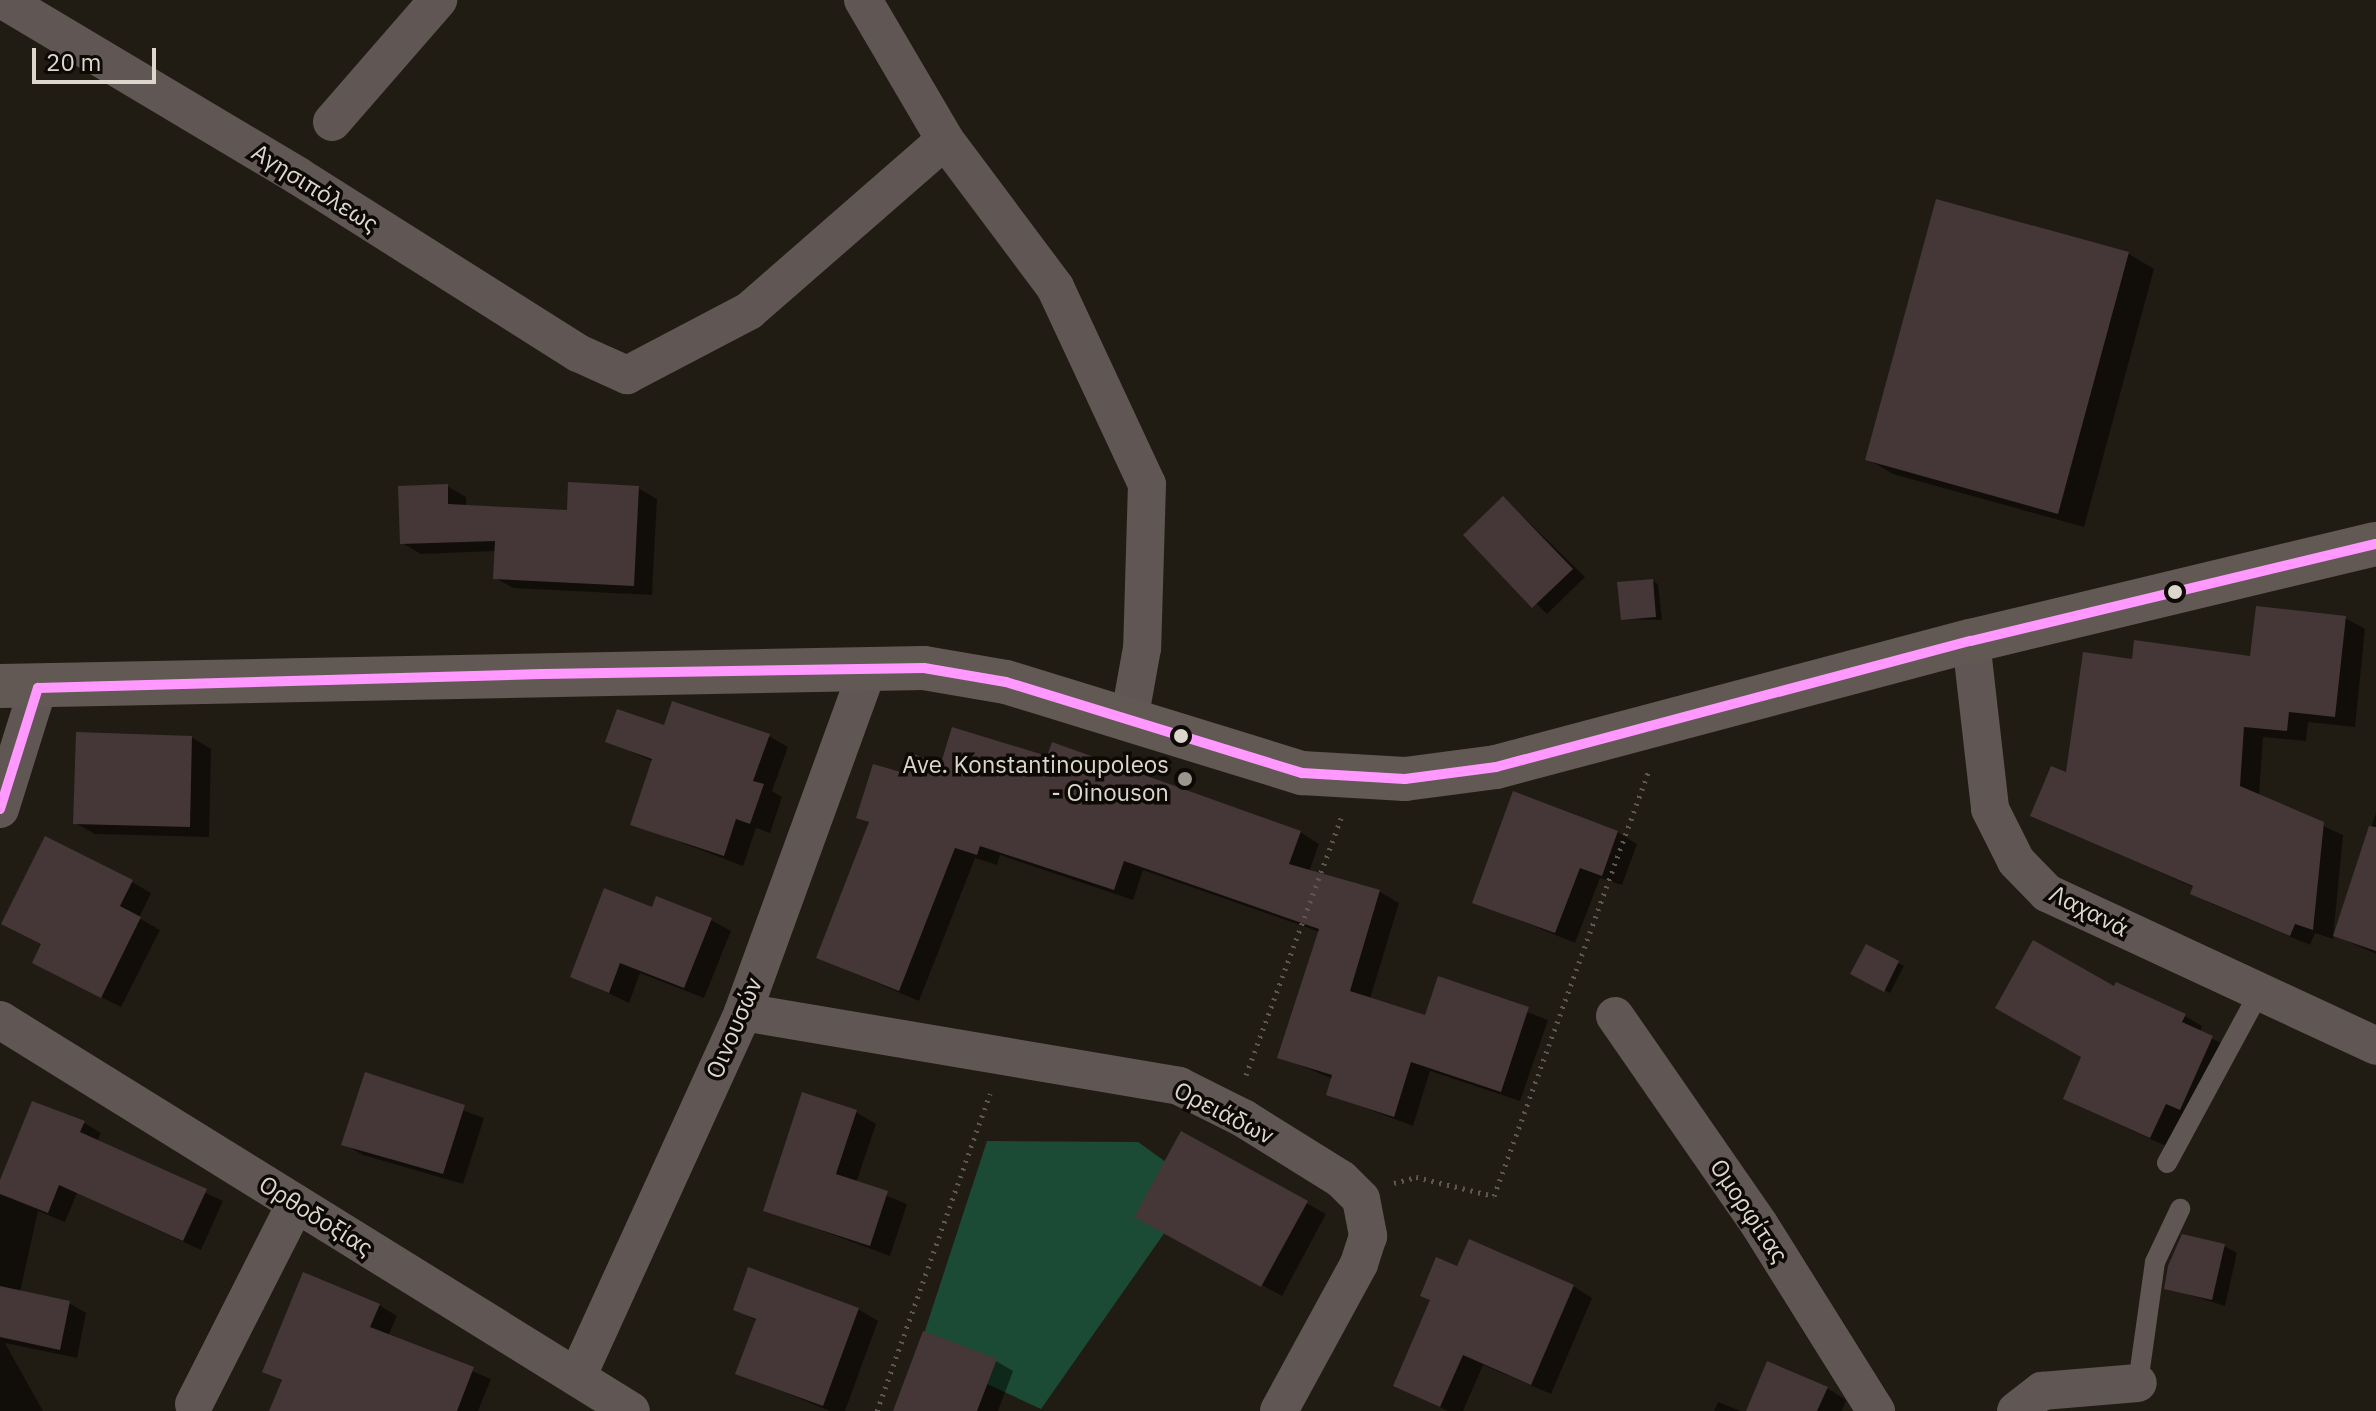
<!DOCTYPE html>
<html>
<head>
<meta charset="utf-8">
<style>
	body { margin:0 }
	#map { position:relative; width:2376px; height:1411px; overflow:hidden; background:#211c13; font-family:"IBM Plex Sans",sans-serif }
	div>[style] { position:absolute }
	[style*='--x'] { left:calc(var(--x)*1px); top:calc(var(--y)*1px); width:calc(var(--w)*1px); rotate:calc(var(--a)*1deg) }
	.green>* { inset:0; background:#1b4b35 }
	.shadow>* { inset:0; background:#0007 }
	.building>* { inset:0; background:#453637 }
	.path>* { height:5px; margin-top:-2.5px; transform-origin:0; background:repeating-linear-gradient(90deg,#5d5651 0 2px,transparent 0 8px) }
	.lane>* { height:20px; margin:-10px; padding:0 10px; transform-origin:10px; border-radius:10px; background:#605754 }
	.street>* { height:38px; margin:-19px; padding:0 19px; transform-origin:19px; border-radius:19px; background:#605754 }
	.secondary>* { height:44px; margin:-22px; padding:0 22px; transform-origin:22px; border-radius:22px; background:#625854 }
	.bus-1>* { height:10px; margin:-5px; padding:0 5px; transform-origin:5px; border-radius:5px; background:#f9f }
	.dots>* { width:22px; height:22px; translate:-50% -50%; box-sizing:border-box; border:4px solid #0d0904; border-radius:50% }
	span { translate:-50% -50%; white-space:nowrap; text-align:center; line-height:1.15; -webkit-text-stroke:7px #0d0904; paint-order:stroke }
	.street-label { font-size:24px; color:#dcd6cc }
	.poi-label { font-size:24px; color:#dcd6cc }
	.right { translate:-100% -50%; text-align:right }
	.scale { position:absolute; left:32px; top:48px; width:124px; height:36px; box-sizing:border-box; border:4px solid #dcd6cc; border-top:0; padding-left:10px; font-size:24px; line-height:28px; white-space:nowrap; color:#dcd6cc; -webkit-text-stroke:6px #0d0904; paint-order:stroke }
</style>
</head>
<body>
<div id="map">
	<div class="green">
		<i style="clip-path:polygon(987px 1141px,1138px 1142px,1198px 1185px,1041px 1409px,918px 1352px)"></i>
	</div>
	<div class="shadow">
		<i style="clip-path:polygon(1938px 201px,2129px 254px,2154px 269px,2084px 527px,1893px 474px,1867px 459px)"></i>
		<i style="clip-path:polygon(447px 486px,466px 497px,466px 507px,569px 512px,638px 488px,657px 499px,652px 595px,513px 588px,495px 578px,497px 551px,421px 554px,402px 543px)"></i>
		<i style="clip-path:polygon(1504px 498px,1585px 577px,1547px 614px,1466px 535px)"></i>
		<i style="clip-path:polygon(1652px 581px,1658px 584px,1662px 620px,1623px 619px)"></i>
		<i style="clip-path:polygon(2345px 618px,2365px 629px,2355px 727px,2308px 722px,2306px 741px,2263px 737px,2259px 796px,2343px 835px,2333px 939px,2315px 933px,2310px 945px,2212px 904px,2192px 893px,2195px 888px,2032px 815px,2068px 775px,2134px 661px,2252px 659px)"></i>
		<i style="clip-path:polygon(769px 736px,788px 747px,772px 791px,782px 797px,770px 833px,756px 828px,743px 866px,633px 824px,654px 762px,608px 741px)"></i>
		<i style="clip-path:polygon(191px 737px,211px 749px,209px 837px,95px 834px,75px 823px)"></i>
		<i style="clip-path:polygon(942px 766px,1300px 832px,1319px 844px,1309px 872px,1380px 892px,1399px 903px,1370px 999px,1427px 1017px,1439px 979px,1548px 1020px,1520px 1101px,1430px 1071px,1413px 1126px,1328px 1094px,1333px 1079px,1280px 1057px,1320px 932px,1143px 870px,1133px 900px,1000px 855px,997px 865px,975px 858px,919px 1001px,818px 958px,871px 824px,858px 817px,906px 776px)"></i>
		<i style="clip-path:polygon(2376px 812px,2376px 954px,2336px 936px)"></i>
		<i style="clip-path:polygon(1617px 832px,1637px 844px,1622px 885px,1600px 878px,1575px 943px,1475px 902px)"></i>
		<i style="clip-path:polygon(132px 882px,151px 893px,139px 918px,160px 930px,121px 1007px,54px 974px,43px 945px)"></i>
		<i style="clip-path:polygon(653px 909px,711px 920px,731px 931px,704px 998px,640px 973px,629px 1003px,572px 976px)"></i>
		<i style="clip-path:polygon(1866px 947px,1904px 966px,1890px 993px,1853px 973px)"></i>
		<i style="clip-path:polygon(2115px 988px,2185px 1016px,2202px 1026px,2200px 1032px,2230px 1048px,2168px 1147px,2083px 1108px)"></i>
		<i style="clip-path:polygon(366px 1074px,484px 1118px,463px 1184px,363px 1155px,344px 1144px)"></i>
		<i style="clip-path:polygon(856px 1112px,876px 1124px,856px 1183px,907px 1204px,890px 1256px,766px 1210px)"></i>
		<i style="clip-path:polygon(84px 1123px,101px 1133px,97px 1141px,223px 1201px,201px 1250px,77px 1193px,65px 1222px,38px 1211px,20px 1292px,69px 1303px,86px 1313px,77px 1358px,5px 1343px,43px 1411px,0 1411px,0 1185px)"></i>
		<i style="clip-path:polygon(1181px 1134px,1326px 1214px,1282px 1296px,1137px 1216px)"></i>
		<i style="clip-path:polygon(2224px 1246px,2237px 1253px,2225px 1306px,2167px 1288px)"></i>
		<i style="clip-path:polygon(1573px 1286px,1592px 1298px,1551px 1394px,1483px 1365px,1463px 1411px,1448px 1411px,1395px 1385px)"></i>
		<i style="clip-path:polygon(379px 1305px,397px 1316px,388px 1336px,491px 1379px,478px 1411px,272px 1411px,283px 1382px,265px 1371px)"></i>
		<i style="clip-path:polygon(735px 1309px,858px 1309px,878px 1321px,845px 1411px,830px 1411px,738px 1373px,757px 1321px)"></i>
		<i style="clip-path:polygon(996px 1361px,1013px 1371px,998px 1411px,895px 1411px)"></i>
		<i style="clip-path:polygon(1827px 1388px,1846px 1400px,1842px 1411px,1748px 1411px)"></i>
		<i style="clip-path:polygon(1718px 1402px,1741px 1411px,1714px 1411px)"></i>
	</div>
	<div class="building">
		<i style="clip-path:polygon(1936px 199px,2129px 252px,2058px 514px,1865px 460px)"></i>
		<i style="clip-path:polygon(568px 482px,639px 486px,634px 586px,493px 579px,495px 541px,400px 544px,398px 486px,448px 484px,448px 504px,567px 510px)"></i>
		<i style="clip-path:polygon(1503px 496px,1573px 569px,1532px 608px,1463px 535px)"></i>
		<i style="clip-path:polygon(1653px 579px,1656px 617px,1621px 620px,1617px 582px)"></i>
		<i style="clip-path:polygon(2256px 606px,2346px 616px,2335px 717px,2289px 712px,2287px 731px,2244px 727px,2240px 786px,2324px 822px,2313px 930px,2295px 924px,2290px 936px,2190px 894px,2193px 886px,2030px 816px,2051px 766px,2066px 772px,2083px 652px,2132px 659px,2134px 640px,2250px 656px)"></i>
		<i style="clip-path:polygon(672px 701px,770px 734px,753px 781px,764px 784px,750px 824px,736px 819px,724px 856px,630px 825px,652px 759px,605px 742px,617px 709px,664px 725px)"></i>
		<i style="clip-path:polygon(952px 727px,1047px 756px,1052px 742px,1301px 831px,1289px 864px,1380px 890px,1350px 991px,1425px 1015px,1438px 976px,1529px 1007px,1501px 1092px,1411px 1062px,1394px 1117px,1326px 1095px,1332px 1075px,1277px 1058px,1319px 929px,1124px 861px,1114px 890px,980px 846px,977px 855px,955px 848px,899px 991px,816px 958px,869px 822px,856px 818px,873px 764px,904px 773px,910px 753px,941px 763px)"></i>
		<i style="clip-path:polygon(76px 732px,192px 736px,190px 827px,73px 824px)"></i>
		<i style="clip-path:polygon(1513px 791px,1618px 831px,1602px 876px,1580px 868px,1555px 933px,1472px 903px)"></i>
		<i style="clip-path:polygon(2369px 826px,2376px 827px,2376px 951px,2333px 936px)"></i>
		<i style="clip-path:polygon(45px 836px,133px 880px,120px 906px,141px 917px,101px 998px,32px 963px,41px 944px,1px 924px)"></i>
		<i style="clip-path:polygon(604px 888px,652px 907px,656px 896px,712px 918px,684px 988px,620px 963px,609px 993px,570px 977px)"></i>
		<i style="clip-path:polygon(2033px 940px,2114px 986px,2116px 982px,2186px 1014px,2182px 1022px,2213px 1036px,2180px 1110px,2166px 1104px,2150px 1138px,2063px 1099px,2081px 1057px,1995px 1008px)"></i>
		<i style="clip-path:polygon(1866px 944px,1899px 961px,1884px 992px,1850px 974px)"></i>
		<i style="clip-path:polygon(365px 1072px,465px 1105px,443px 1174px,341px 1145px)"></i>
		<i style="clip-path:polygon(802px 1092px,857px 1110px,836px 1174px,888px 1191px,870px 1246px,763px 1211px)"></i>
		<i style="clip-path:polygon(32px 1101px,85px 1121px,80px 1132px,207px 1189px,183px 1241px,59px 1185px,48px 1213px,0 1194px,0 1180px)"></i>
		<i style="clip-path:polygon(1181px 1131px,1308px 1201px,1261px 1287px,1134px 1217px)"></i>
		<i style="clip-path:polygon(2182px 1234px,2225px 1244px,2212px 1300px,2164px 1289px,2168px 1266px)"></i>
		<i style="clip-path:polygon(1469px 1239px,1574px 1285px,1531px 1385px,1463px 1355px,1440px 1407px,1393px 1386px,1430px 1300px,1420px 1296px,1436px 1257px,1457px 1266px)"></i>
		<i style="clip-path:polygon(748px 1267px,859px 1308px,823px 1406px,735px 1374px,756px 1319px,733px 1310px)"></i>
		<i style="clip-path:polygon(303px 1272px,380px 1304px,370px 1327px,474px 1367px,457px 1411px,269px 1411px,282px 1380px,262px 1372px)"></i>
		<i style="clip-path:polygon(0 1286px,70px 1301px,60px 1350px,0 1337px)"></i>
		<i style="clip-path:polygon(923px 1331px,997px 1359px,977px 1411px,893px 1411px)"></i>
		<i style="clip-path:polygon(1767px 1361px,1828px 1387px,1817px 1411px,1746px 1411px)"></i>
	</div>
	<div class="path">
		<i style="--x:1246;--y:1075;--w:274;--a:-69.7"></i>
		<i style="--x:1394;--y:1183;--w:23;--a:-15"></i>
		<i style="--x:1416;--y:1177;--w:80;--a:13.7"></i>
		<i style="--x:1494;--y:1196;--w:451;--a:-70"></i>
		<i style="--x:877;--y:1411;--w:337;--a:-70.4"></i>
	</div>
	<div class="lane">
		<i style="--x:2167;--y:1163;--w:193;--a:-61.6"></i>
		<i style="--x:2138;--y:1383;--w:122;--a:-82"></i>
		<i style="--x:2155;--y:1262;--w:59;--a:-64.7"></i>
	</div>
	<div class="street">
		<i style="--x:3;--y:0;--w:344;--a:30.8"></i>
		<i style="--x:298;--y:176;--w:331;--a:32.3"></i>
		<i style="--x:578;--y:353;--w:54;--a:24.2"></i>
		<i style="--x:627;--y:375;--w:138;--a:-27.7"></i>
		<i style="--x:749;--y:311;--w:260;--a:-41.1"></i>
		<i style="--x:863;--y:0;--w:162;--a:59.6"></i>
		<i style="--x:945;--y:140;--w:184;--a:53.2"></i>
		<i style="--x:1055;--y:287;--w:217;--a:65"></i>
		<i style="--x:1147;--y:484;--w:164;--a:91.7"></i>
		<i style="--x:1142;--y:648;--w:73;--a:100.2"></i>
		<i style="--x:332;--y:122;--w:162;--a:-49"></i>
		<i style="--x:1971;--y:641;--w:169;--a:83.5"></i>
		<i style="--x:1990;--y:809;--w:58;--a:63.4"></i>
		<i style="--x:2016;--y:861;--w:45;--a:45.9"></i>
		<i style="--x:2047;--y:893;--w:363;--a:24.9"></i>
		<i style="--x:0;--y:809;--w:127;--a:-72.6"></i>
		<i style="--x:743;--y:1012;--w:442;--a:9.6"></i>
		<i style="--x:1179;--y:1086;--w:72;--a:26.6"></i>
		<i style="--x:1243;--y:1118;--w:115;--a:31.9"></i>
		<i style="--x:1341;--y:1179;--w:28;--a:45"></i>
		<i style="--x:1361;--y:1199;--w:38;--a:79"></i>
		<i style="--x:1368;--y:1236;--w:29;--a:108"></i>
		<i style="--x:1359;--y:1264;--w:167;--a:118.6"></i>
		<i style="--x:1615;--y:1016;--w:253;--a:55.3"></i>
		<i style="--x:1759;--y:1224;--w:221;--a:58"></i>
		<i style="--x:0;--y:1020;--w:742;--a:31.78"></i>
		<i style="--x:577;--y:1377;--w:401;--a:-65.5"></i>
		<i style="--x:743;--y:1012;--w:365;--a:-70"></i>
		<i style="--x:194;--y:1404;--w:225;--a:-63.1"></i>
		<i style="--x:2016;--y:1411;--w:33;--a:-38"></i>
		<i style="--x:2042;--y:1391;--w:96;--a:-4.8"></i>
	</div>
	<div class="secondary">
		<i style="--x:0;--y:686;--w:924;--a:-1.12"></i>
		<i style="--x:924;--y:668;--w:83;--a:9.7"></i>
		<i style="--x:1006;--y:682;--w:310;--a:17.1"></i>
		<i style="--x:1302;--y:773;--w:103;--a:3.3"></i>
		<i style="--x:1405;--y:779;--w:92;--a:-7.5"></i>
		<i style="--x:1496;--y:767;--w:491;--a:-14.9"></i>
		<i style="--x:1971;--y:641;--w:416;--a:-13.5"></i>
	</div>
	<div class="bus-1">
		<i style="--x:0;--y:809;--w:127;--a:-72.6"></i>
		<i style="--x:38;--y:688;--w:504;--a:-1.59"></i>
		<i style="--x:542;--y:674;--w:382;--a:-0.9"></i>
		<i style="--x:924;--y:668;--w:83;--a:9.7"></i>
		<i style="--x:1006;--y:682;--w:310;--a:17.1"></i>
		<i style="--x:1302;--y:773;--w:103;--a:3.3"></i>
		<i style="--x:1405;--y:779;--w:92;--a:-7.5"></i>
		<i style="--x:1496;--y:767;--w:491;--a:-14.9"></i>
		<i style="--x:1971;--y:641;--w:416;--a:-13.5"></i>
	</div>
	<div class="dots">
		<i style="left:2175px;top:592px;background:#dcd6cc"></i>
		<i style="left:1181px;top:736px;background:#dcd6cc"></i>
		<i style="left:1185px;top:779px;background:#9b958b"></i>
	</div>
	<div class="street-label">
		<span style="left:315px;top:188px;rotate:32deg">Αγησιπόλεως</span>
		<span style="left:2089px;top:911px;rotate:27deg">Λαχανά</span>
		<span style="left:734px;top:1028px;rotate:-67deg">Οινουσών</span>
		<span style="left:1224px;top:1113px;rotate:27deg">Ορειάδων</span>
		<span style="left:1749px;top:1211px;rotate:56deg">Ομορφίτας</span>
		<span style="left:316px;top:1216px;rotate:32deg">Ορθοδοξίας</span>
	</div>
	<div class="poi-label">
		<span class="right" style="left:1169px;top:779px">Ave. Konstantinoupoleos<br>- Oinouson</span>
	</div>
	<div class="scale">20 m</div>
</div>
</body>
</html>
